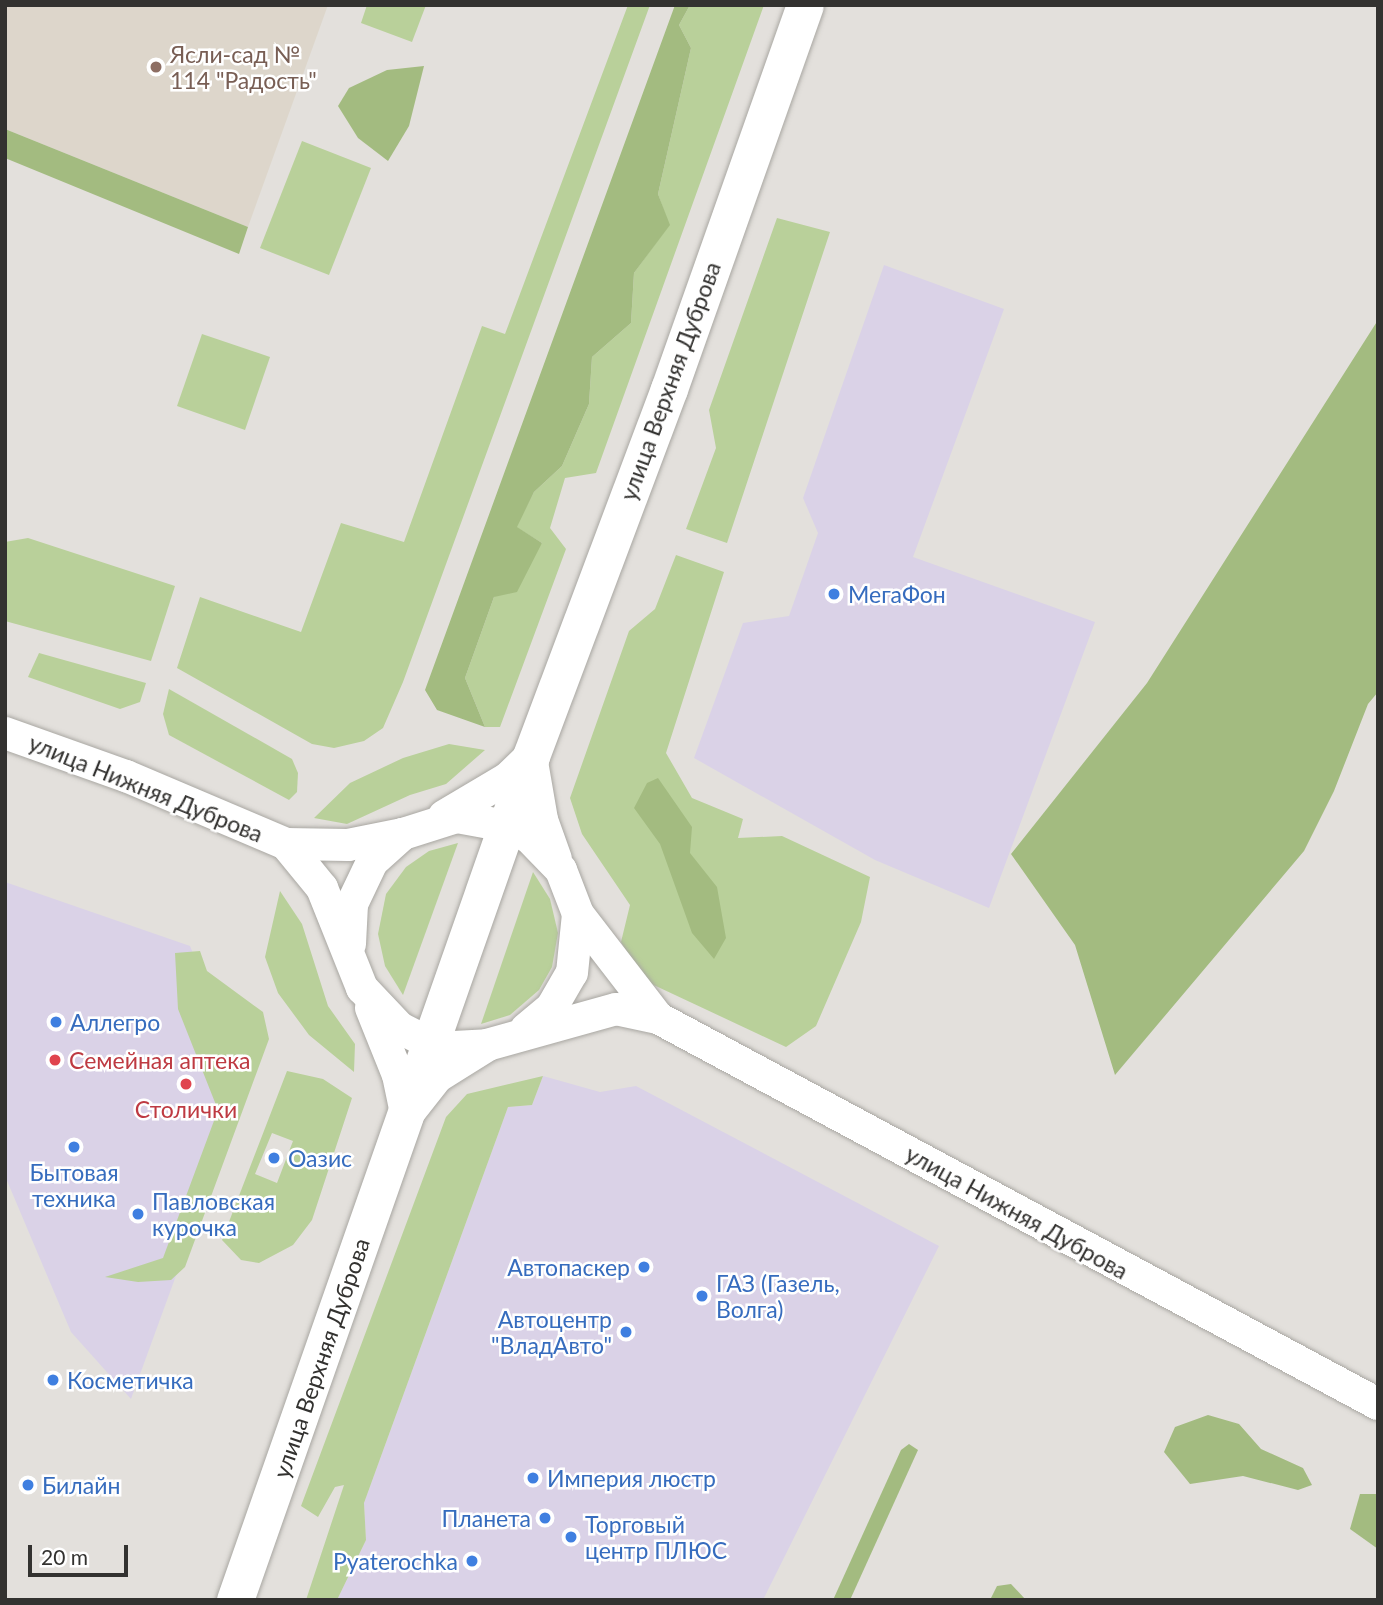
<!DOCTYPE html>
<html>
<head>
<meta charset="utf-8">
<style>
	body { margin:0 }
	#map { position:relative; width:1383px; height:1605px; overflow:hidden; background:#e3e0dc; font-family:Lato,sans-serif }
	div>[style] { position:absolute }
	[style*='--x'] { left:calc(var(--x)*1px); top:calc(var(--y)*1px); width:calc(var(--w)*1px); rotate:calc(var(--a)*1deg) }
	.commercial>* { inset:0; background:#dad2e7 }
	.built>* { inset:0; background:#ddd6cb }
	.green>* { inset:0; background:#b9d09a }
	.forest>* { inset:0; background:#a3bb80 }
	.roads { filter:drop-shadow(0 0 2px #a9a7a2) drop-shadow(0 0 2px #a9a7a2) }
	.tertiary>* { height:32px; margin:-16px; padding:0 16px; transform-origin:16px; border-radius:16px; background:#fff }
	.secondary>* { height:37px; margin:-18.5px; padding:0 18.5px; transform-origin:18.5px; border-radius:18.5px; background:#fff }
	.dots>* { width:19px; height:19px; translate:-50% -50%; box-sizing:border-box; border:4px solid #fff; border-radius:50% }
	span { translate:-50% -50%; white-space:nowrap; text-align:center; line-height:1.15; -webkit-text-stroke:5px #fff; paint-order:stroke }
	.education-label { font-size:23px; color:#785e54 }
	.left { translate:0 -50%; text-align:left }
	.street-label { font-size:23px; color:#333230 }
	.shop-label { font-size:23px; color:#366cbe }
	.right { translate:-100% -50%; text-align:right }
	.health-label { font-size:23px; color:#be3a42 }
	.frame { position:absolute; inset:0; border:7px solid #333230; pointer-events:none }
	.scale { position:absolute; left:28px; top:1545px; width:100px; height:32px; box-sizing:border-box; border:4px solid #333230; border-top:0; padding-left:9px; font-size:21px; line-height:24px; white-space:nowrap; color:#333230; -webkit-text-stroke:5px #fff; paint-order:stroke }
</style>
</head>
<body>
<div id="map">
	<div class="commercial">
		<i style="clip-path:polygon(884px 265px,1004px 309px,913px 557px,1095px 622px,989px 908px,875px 860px,694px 758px,743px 623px,789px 616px,818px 533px,803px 498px)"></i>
		<i style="clip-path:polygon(5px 882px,190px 946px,247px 1081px,131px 1399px,71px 1332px,5px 1176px)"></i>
		<i style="clip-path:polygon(543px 1076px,600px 1092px,636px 1086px,939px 1246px,763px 1600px,337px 1600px,366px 1540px,364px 1503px,508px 1107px,532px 1105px)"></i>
	</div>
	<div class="built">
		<i style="clip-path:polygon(5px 5px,328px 5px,248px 227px,5px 129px)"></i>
	</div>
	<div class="green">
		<i style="clip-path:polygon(367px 5px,426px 5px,412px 42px,361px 23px)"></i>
		<i style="clip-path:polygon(628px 5px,650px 5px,403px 682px,383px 728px,364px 741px,334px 748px,312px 744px,177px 668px,200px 597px,301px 632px,341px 523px,404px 542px,482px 326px,505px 334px)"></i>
		<i style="clip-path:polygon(690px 5px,764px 5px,596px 473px,565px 478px,550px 528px,566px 549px,500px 727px,485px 727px,465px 678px,494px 597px,542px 543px,516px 527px,534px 492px,562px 466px,589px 404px,592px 357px,631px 323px,634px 273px,669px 225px,658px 194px,691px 48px,679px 25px)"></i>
		<i style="clip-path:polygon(302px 141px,371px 168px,329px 275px,260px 248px)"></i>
		<i style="clip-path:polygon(777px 218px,830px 232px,727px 543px,686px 529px,716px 448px,709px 410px)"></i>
		<i style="clip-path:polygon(202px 334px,270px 357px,245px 430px,177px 406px)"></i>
		<i style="clip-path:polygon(28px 538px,175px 586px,151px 661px,5px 621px,5px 542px)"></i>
		<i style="clip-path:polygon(676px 555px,724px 572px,666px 753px,692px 798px,743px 819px,738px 838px,782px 836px,870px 877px,861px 922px,816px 1026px,786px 1047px,643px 980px,621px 942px,630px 905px,582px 834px,570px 798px,629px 631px,655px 609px)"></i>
		<i style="clip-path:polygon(39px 653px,146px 683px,140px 702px,120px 709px,28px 677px)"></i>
		<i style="clip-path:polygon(169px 689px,292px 759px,298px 773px,297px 792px,289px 800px,169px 735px,163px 714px)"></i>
		<i style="clip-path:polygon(449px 744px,485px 750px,446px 784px,410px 795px,347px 824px,314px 818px,350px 783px,403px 758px)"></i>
		<i style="clip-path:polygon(458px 843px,403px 995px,385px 966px,378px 934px,386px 894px,406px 867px,429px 851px)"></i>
		<i style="clip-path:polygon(533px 872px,550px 899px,558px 933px,552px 967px,539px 990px,510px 1015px,481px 1024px)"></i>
		<i style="clip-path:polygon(280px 891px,302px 924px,328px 1006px,355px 1044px,354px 1072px,309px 1035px,278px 993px,265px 957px)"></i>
		<i style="clip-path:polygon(200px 951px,207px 971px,263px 1012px,269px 1039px,185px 1267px,171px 1280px,138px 1282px,105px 1277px,163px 1258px,218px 1110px,178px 1009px,175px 953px)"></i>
		<i style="clip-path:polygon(evenodd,287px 1071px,323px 1079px,352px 1098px,312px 1220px,293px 1245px,259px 1263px,241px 1260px,222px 1240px,287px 1071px,272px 1133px,293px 1141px,277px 1183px,255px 1174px,272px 1133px)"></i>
		<i style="clip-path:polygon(543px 1076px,532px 1105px,508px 1107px,364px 1503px,366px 1540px,337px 1600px,306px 1600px,344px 1485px,335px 1487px,318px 1517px,301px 1506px,446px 1117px,467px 1094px)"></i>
	</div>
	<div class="forest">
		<i style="clip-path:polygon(675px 5px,690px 5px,679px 25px,691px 48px,658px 194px,670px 225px,634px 273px,631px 323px,592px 357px,589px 404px,562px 466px,534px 492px,517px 527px,542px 543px,517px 592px,494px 597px,465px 678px,485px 727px,437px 710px,425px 690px)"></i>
		<i style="clip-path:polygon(424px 66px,409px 126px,388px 161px,358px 138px,338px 106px,349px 88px,387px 70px)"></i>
		<i style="clip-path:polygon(5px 129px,248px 227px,239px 254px,5px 158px)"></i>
		<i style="clip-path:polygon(1378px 320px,1378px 692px,1368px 704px,1334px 791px,1304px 851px,1115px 1075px,1075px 945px,1011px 854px,1147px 683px)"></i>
		<i style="clip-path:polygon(658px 778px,692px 827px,690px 853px,717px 887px,726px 938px,714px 959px,692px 933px,660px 844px,634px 808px,647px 783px)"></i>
		<i style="clip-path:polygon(1208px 1415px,1239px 1424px,1261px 1449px,1303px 1468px,1312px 1485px,1298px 1490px,1243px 1476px,1190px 1484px,1164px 1452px,1175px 1427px)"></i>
		<i style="clip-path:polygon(909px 1444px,918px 1450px,850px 1600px,833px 1600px,901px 1450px)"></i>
		<i style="clip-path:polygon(1360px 1494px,1378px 1494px,1378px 1549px,1350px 1529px)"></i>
		<i style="clip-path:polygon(1011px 1584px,1026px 1600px,990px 1600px,997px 1586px)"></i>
	</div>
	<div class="roads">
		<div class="tertiary">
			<i style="--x:5;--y:733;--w:128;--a:19.6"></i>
			<i style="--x:126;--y:776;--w:174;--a:23"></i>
			<i style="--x:286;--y:844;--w:62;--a:0.9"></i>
			<i style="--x:348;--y:845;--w:56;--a:-11.3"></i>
			<i style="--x:403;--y:834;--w:57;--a:-17.5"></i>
			<i style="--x:457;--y:817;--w:50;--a:10.4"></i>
			<i style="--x:506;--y:826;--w:25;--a:26"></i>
			<i style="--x:529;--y:837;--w:46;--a:45.9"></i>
			<i style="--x:561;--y:870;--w:47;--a:68.9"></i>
			<i style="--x:578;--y:914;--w:131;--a:52.4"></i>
			<i style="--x:531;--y:756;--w:65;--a:80.2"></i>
			<i style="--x:542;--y:820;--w:41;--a:70.3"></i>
			<i style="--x:444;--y:816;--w:74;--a:-30.7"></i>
			<i style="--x:508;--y:778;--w:32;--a:-44"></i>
			<i style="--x:286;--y:844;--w:57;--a:50.7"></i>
			<i style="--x:322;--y:888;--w:108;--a:68.2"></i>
			<i style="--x:362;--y:988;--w:55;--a:46.5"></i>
			<i style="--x:400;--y:1028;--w:35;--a:27"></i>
			<i style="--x:431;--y:1044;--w:23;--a:7"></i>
			<i style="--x:454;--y:1047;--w:33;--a:-3"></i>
			<i style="--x:487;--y:1045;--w:134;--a:-15.6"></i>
			<i style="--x:616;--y:1009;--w:43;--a:12.1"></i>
			<i style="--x:658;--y:1018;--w:817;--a:28.2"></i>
			<i style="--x:350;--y:944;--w:40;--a:-87.1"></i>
			<i style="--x:352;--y:904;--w:47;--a:-64.5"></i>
			<i style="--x:372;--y:862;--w:42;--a:-42.1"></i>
			<i style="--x:371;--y:1008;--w:72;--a:68.1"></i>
			<i style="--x:398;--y:1075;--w:44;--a:78.2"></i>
			<i style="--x:526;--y:1029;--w:34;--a:-40"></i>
			<i style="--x:552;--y:1007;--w:39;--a:-60"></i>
			<i style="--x:572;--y:973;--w:59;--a:-84.2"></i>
			<i style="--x:411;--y:1110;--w:42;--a:-51.8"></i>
			<i style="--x:437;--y:1077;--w:57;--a:-32"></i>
		</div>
		<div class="secondary">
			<i style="--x:235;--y:1600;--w:894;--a:-70.67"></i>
			<i style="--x:531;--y:756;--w:392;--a:-69.4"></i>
			<i style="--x:669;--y:389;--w:407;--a:-70.5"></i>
		</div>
	</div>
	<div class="dots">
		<i style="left:156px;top:67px;background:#8d6e63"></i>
		<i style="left:834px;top:594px;background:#3f7fe0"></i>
		<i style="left:56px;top:1022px;background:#3f7fe0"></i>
		<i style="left:55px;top:1060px;background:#e0444e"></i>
		<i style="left:186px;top:1084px;background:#e0444e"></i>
		<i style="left:74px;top:1147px;background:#3f7fe0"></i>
		<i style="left:274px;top:1158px;background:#3f7fe0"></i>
		<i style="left:138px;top:1214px;background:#3f7fe0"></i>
		<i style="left:644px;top:1267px;background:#3f7fe0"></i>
		<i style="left:702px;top:1296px;background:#3f7fe0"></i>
		<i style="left:626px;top:1332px;background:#3f7fe0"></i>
		<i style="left:53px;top:1380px;background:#3f7fe0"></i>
		<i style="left:533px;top:1478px;background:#3f7fe0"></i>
		<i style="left:28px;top:1485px;background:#3f7fe0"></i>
		<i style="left:545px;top:1518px;background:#3f7fe0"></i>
		<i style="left:571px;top:1537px;background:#3f7fe0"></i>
		<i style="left:472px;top:1561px;background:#3f7fe0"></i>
	</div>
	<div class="education-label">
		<span class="left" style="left:170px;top:67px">Ясли-сад №<br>114 "Радость"</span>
	</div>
	<div class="street-label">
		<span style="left:670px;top:381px;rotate:-70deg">улица Верхняя Дуброва</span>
		<span style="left:146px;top:788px;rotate:22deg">улица Нижняя Дуброва</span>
		<span style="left:1017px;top:1212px;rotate:29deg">улица Нижняя Дуброва</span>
		<span style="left:321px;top:1358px;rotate:-71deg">улица Верхняя Дуброва</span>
	</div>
	<div class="shop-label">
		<span class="left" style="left:848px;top:594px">МегаФон</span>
		<span class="left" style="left:70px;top:1022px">Аллегро</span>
		<span class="left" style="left:288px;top:1158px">Оазис</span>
		<span style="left:74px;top:1185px">Бытовая<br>техника</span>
		<span class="left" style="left:152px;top:1214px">Павловская<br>курочка</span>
		<span class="right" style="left:630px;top:1267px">Автопаскер</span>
		<span class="left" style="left:716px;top:1296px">ГАЗ (Газель,<br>Волга)</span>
		<span class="right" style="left:612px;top:1332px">Автоцентр<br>"ВладАвто"</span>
		<span class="left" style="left:67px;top:1380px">Косметичка</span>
		<span class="left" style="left:547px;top:1478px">Империя люстр</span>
		<span class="left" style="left:42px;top:1485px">Билайн</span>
		<span class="right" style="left:531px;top:1518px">Планета</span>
		<span class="left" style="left:585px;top:1537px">Торговый<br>центр ПЛЮС</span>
		<span class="right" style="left:458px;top:1561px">Pyaterochka</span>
	</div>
	<div class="health-label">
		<span class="left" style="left:69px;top:1060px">Семейная аптека</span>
		<span style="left:186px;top:1109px">Столички</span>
	</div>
	<div class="frame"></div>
	<div class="scale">20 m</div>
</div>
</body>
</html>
